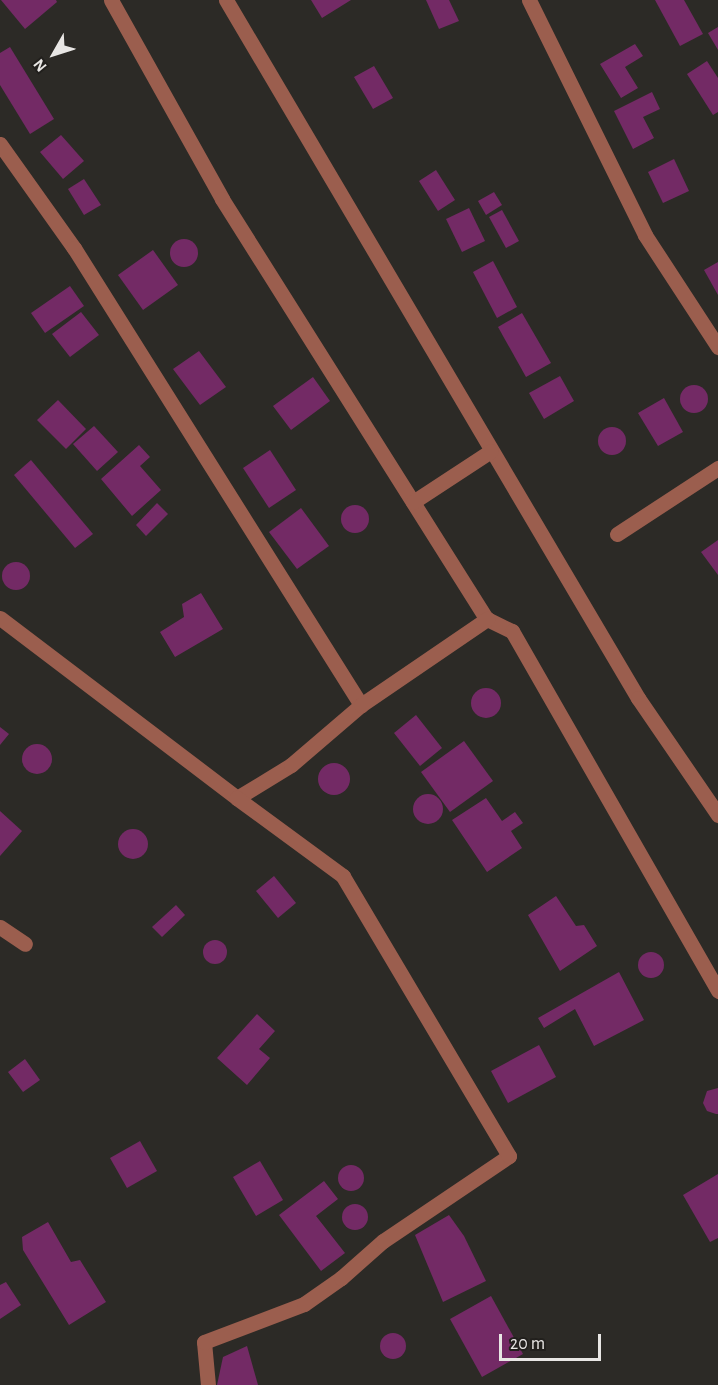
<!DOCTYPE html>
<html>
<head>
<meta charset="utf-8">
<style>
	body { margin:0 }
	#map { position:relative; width:718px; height:1385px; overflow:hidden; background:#2c2a26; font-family:"Alegreya Sans",sans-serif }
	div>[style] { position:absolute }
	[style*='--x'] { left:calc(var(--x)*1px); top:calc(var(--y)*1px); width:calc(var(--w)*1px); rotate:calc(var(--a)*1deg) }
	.building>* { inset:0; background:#732a65 }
	.round { border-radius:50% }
	.minor>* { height:15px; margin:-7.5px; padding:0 7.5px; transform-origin:7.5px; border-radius:7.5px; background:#9b5e4e }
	span { translate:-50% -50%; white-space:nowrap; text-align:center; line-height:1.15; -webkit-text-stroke:6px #22201d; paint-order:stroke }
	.north { position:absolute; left:24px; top:24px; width:60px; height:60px; -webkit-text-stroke:4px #22201d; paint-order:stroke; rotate:231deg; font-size:16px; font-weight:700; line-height:24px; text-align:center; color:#e8e6e4 }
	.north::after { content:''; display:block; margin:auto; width:21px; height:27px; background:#e8e6e4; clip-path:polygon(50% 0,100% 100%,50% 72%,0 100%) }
	.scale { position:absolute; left:499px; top:1334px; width:102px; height:27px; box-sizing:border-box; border:3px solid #e8e6e4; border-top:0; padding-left:8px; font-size:18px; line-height:21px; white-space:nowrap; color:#e8e6e4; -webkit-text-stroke:4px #22201d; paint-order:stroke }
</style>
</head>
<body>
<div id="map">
	<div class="building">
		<i style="clip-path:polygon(1px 0,56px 0,57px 2px,25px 29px)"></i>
		<i style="clip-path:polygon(311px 0,351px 0,322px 18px)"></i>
		<i style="clip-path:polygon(426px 0,449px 0,459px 21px,439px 29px)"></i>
		<i style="clip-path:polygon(655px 0,684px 0,703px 34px,680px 46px)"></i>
		<i style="clip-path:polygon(718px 27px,718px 50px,708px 33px)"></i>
		<i style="clip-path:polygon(635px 44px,643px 56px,625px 67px,638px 88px,621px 98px,600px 64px)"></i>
		<i style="clip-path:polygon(10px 47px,54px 119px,30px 134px,0 85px,0 53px)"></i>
		<i style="clip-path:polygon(707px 61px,718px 78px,718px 112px,713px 115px,687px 74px)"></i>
		<i style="clip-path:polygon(374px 66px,393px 98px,373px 109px,354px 77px)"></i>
		<i style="clip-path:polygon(652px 92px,660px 109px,643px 117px,654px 138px,633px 149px,614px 111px)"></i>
		<i style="clip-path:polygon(61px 135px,84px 161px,63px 179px,40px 152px)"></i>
		<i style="clip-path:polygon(674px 159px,689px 191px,663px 203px,648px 172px)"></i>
		<i style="clip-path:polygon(436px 170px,455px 200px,438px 211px,419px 181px)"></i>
		<i style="clip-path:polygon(84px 179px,101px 205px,84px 215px,68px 189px)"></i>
		<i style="clip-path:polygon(494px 192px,502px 205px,486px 215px,478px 201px)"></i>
		<i style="clip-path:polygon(469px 208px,485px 241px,462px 252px,446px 219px)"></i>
		<i style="clip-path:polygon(502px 210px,519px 241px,506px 248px,489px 217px)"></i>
		<i class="round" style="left:170px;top:239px;width:28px;height:28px"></i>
		<i style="clip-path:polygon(153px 250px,178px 285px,143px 310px,118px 275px)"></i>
		<i style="clip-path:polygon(493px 261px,517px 307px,497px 318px,473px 272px)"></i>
		<i style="clip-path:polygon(718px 262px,718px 295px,704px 270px)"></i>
		<i style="clip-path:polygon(70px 286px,84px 306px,45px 333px,31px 313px)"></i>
		<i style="clip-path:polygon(81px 312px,99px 335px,70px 357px,52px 334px)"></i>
		<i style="clip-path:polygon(522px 313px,551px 363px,526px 377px,498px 327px)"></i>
		<i style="clip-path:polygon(199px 351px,226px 387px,200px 405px,173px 369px)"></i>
		<i style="clip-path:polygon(560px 376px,574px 401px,544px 419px,529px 393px)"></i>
		<i style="clip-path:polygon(313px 377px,330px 401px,291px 430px,273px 406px)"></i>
		<i class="round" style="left:680px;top:385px;width:28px;height:28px"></i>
		<i style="clip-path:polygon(664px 398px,683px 432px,658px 446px,638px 413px)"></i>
		<i style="clip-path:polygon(58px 400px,86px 429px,66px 449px,37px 420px)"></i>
		<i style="clip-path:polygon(94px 426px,118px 452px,97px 471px,73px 444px)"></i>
		<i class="round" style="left:598px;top:427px;width:28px;height:28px"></i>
		<i style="clip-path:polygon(139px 445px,150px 457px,140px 466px,161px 490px,132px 516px,101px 479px)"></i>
		<i style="clip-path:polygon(270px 450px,296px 490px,269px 508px,243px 468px)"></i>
		<i style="clip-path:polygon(31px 460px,93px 534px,75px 548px,14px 475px)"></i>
		<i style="clip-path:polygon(157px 503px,168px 514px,146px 536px,136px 525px)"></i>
		<i class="round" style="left:341px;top:505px;width:28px;height:28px"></i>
		<i style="clip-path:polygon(301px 508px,329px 546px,297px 569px,269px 532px)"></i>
		<i style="clip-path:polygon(718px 540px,718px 575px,701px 552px)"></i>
		<i class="round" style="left:2px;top:562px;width:28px;height:28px"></i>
		<i style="clip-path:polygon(201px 593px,223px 629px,175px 657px,160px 632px,184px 617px,182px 604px)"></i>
		<i class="round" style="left:471px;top:688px;width:30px;height:30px"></i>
		<i style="clip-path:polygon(416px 715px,442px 748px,420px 766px,394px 733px)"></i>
		<i style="clip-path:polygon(0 727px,9px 734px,0 745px)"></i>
		<i style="clip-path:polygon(464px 741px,493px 781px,450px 812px,421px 772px)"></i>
		<i class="round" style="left:22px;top:744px;width:30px;height:30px"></i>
		<i class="round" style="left:318px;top:763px;width:32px;height:32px"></i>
		<i class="round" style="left:413px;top:794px;width:30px;height:30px"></i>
		<i style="clip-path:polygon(486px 798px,502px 821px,515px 812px,523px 823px,511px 831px,522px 848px,487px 872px,452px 820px)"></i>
		<i style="clip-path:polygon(0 811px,22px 831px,0 856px)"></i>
		<i class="round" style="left:118px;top:829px;width:30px;height:30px"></i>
		<i style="clip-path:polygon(274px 876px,296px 903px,278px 918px,256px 891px)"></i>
		<i style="clip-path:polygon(556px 896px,576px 926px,584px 925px,597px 946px,560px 971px,528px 915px)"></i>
		<i style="clip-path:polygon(176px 905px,185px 915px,162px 937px,152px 927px)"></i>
		<i class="round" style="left:203px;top:940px;width:24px;height:24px"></i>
		<i class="round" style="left:638px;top:952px;width:26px;height:26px"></i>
		<i style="clip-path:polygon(619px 972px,644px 1020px,594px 1046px,575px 1009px,544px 1028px,538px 1018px)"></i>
		<i style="clip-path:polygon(257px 1014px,275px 1031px,259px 1049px,270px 1058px,247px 1085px,217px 1058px)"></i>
		<i style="clip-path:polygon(539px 1045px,556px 1077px,508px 1103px,491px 1071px)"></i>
		<i style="clip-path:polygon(25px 1059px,40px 1080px,23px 1092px,8px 1072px)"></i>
		<i style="clip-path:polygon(718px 1088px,718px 1114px,716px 1114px,707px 1111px,703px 1103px,707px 1091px)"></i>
		<i style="clip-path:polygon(140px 1141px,157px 1171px,127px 1188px,110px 1158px)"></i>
		<i style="clip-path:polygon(260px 1161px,283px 1200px,256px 1216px,233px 1177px)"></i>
		<i class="round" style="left:338px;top:1165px;width:26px;height:26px"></i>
		<i style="clip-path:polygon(718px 1174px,718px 1238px,710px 1242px,683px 1195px)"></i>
		<i style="clip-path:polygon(324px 1181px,338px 1199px,316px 1216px,345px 1253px,321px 1271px,279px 1215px)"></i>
		<i class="round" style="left:342px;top:1204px;width:26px;height:26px"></i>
		<i style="clip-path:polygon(449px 1215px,464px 1236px,486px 1281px,443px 1302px,415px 1235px)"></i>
		<i style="clip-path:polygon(48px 1222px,71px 1262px,80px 1260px,106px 1302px,69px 1325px,23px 1250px,22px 1237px)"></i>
		<i style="clip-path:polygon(6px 1282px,21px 1305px,0 1319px,0 1285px)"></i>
		<i style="clip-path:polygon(491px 1296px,523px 1354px,482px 1377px,450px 1319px)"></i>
		<i class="round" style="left:380px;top:1333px;width:26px;height:26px"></i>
		<i style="clip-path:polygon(247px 1346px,258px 1385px,217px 1385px,223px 1357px)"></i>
	</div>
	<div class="minor">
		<i style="--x:111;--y:0;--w:228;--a:60.8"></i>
		<i style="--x:222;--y:199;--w:497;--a:57.8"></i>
		<i style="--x:487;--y:619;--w:28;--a:26"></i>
		<i style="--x:512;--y:631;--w:415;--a:60.2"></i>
		<i style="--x:226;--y:0;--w:811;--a:59.45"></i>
		<i style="--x:638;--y:698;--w:142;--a:55.6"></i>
		<i style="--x:529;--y:0;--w:262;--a:63.7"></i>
		<i style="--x:645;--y:235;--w:134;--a:56.9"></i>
		<i style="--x:0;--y:144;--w:128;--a:54.6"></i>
		<i style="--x:74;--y:248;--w:540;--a:57.87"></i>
		<i style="--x:413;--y:502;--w:93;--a:-33.2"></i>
		<i style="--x:617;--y:534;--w:121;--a:-33.2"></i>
		<i style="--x:0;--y:618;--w:298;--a:37.2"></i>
		<i style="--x:237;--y:798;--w:63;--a:-31.4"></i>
		<i style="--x:291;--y:765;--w:92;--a:-40.6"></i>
		<i style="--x:361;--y:705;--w:153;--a:-34.3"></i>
		<i style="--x:0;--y:927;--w:30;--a:34"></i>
		<i style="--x:208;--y:1385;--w:43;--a:-95.3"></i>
		<i style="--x:204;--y:1342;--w:107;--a:-20.8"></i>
		<i style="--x:304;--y:1304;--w:45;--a:-35.1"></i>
		<i style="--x:341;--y:1278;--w:56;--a:-41.4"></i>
		<i style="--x:383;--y:1241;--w:152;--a:-34"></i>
		<i style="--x:509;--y:1156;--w:326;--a:-120.7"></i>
		<i style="--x:343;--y:876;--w:132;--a:-143.7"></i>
	</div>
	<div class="north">N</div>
	<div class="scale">20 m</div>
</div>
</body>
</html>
